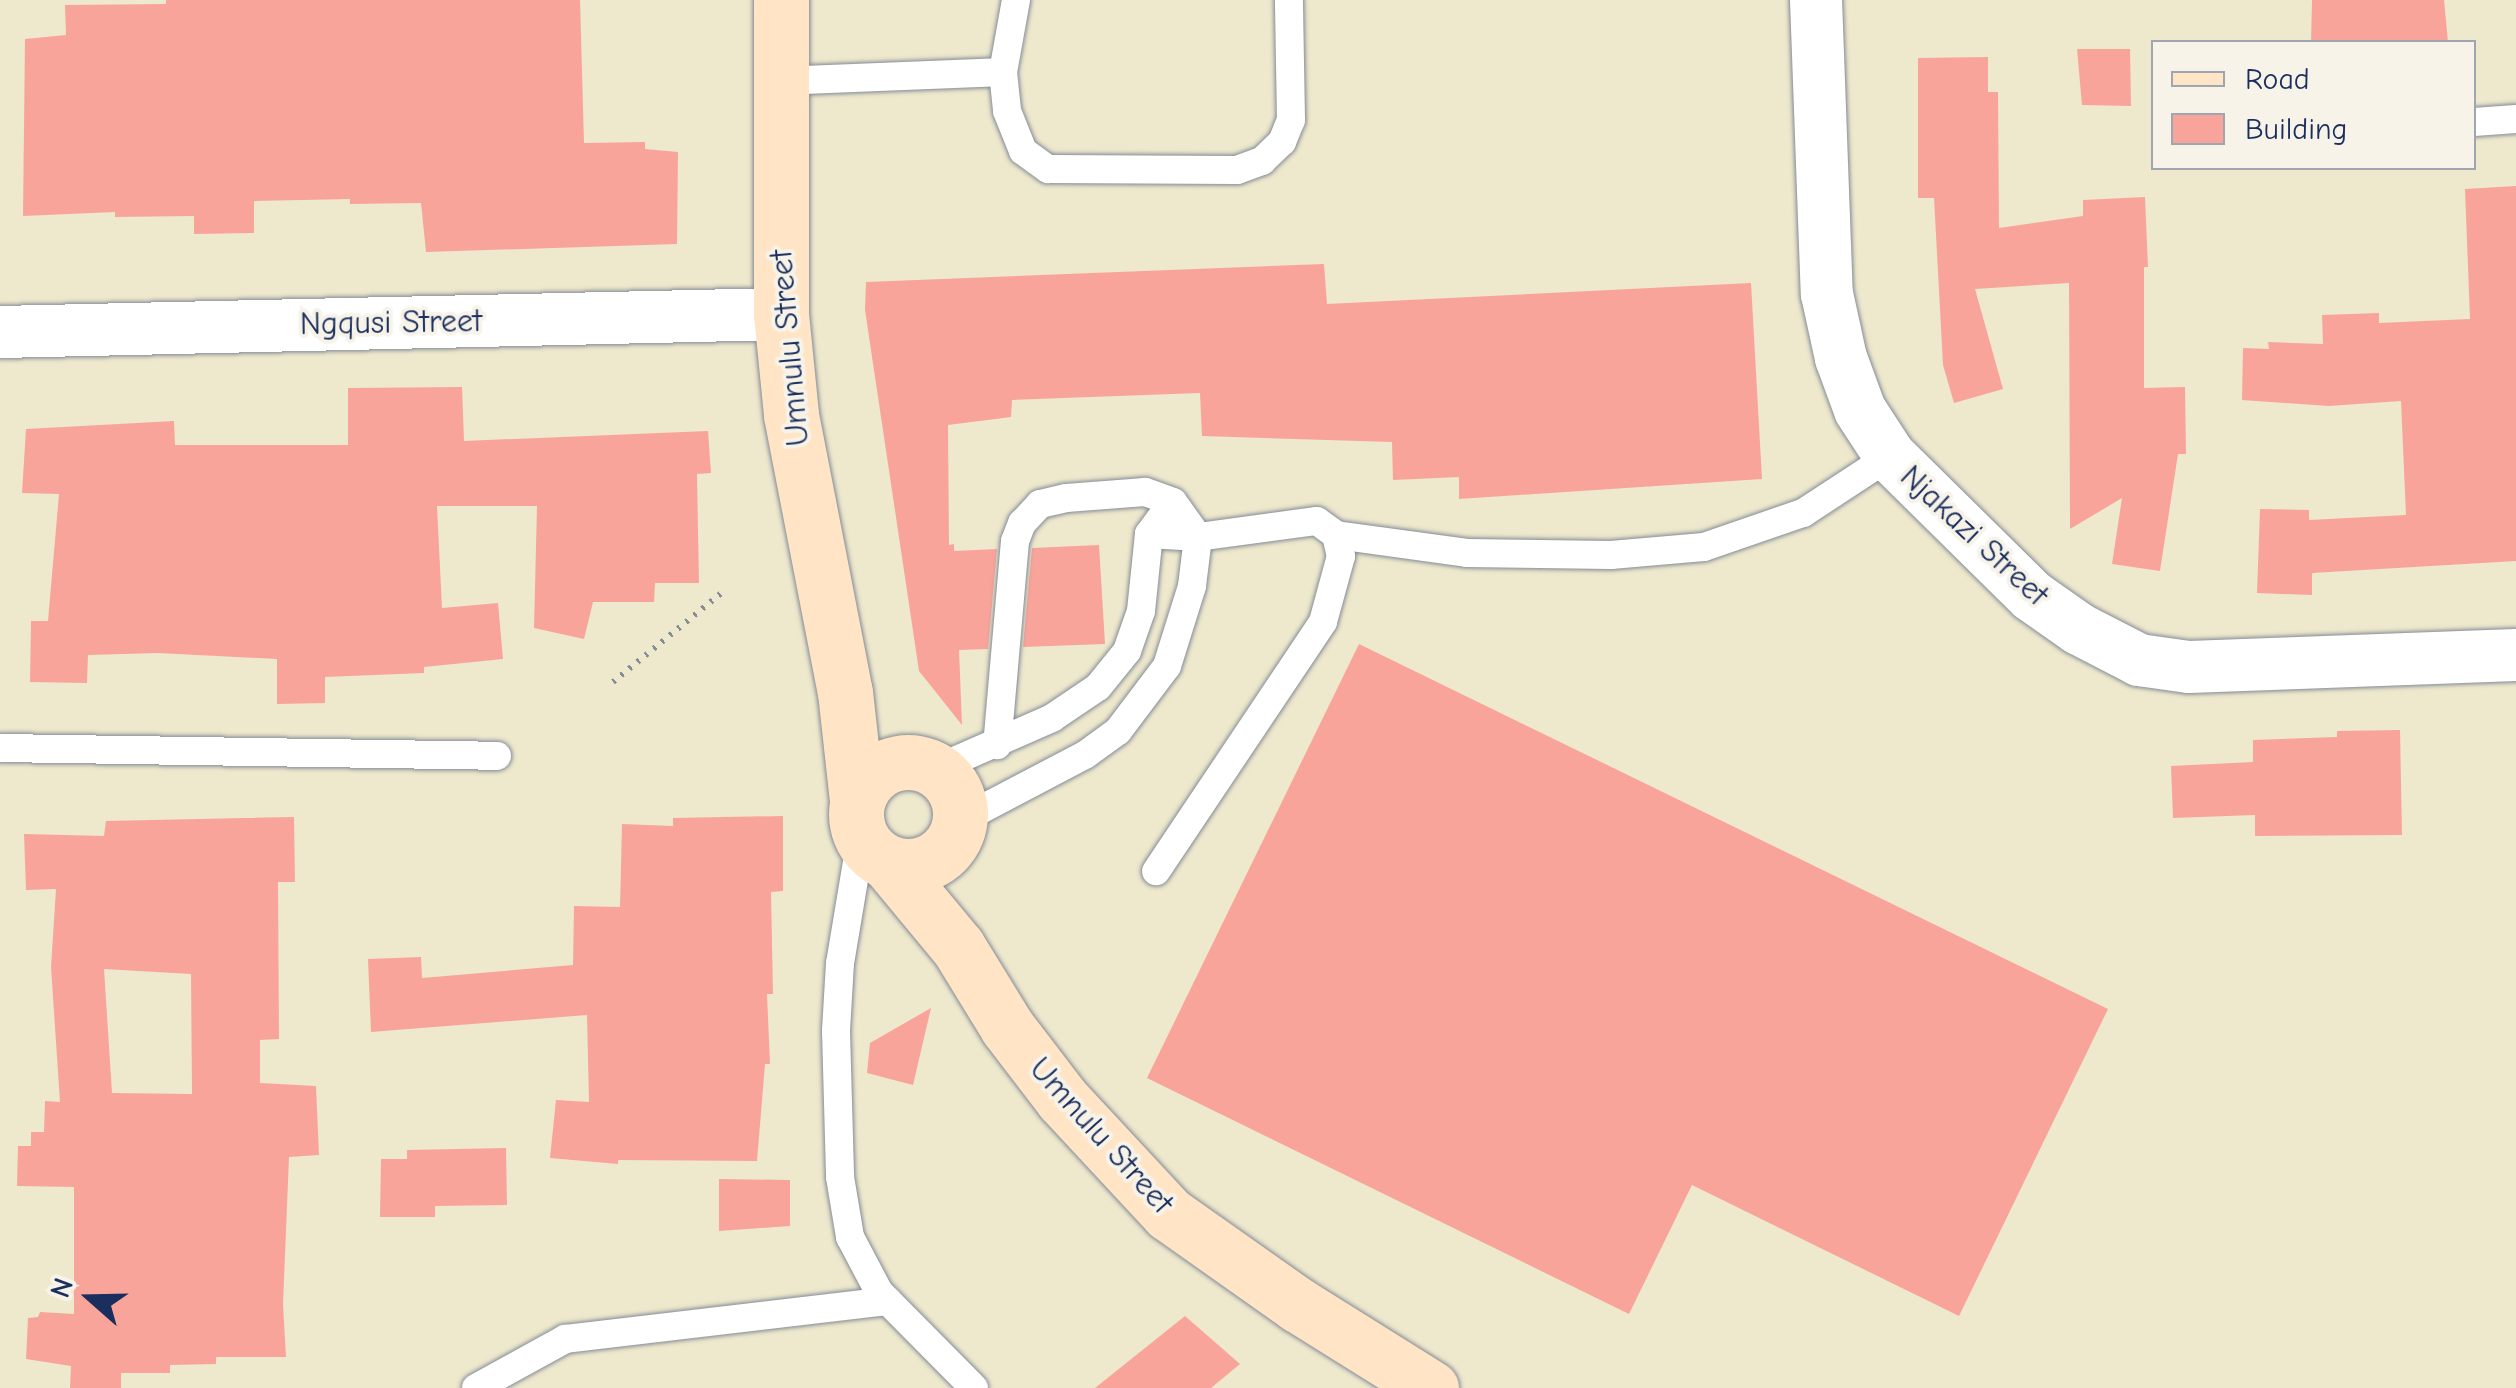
<!DOCTYPE html>
<html>
<head>
<meta charset="utf-8">
<style>
	body { margin:0 }
	#map { position:relative; width:2516px; height:1388px; overflow:hidden; background:#eee8cd; font-family:"Comic Neue",sans-serif }
	div>[style] { position:absolute }
	[style*='--x'] { left:calc(var(--x)*1px); top:calc(var(--y)*1px); width:calc(var(--w)*1px); rotate:calc(var(--a)*1deg) }
	.building>* { inset:0; background:#f9a49b }
	.path>* { height:6px; margin-top:-3px; transform-origin:0; background:repeating-linear-gradient(90deg,#848c96 0 2.5px,transparent 0 10.5px) }
	.roads { filter:drop-shadow(0 0 2px #848c96) drop-shadow(0 0 2px #848c96) }
	.lane>* { height:28px; margin:-14px; padding:0 14px; transform-origin:14px; border-radius:14px; background:#fff }
	.street>* { height:52px; margin:-26px; padding:0 26px; transform-origin:26px; border-radius:26px; background:#fff }
	.secondary>* { height:55px; margin:-27.5px; padding:0 27.5px; transform-origin:27.5px; border-radius:27.5px; background:#ffe4c6 }
	.secondary>.ring { margin:-27.5px; padding:0; box-sizing:content-box; background:none; border:55px solid #ffe4c6; border-radius:50% }
	span { translate:-50% -50%; white-space:nowrap; text-align:center; line-height:1.15; -webkit-text-stroke:8px #f7f3e8; paint-order:stroke }
	.street-label { font-size:32px; color:#1b2f5e }
	.legend { position:absolute; left:2151px; top:40px; width:325px; height:130px; box-sizing:border-box; background:#f7f3e8; border:2px solid #9fa5b1; margin:0; padding:12px 18px; list-style:none; font-size:30px; color:#1b2f5e }
	.legend li { display:flex; align-items:center; gap:20px; height:50px }
	.legend b { width:50px; border:2px solid #9fa5b1 }
	.north { position:absolute; left:40px; top:1248px; width:100px; height:100px; -webkit-text-stroke:8px #f7f3e8; paint-order:stroke; rotate:290deg; font-size:28px; font-weight:700; line-height:40px; text-align:center; color:#1b2f5e }
	.north::after { content:''; display:block; margin:auto; width:35px; height:45px; background:#1b2f5e; clip-path:polygon(50% 0,100% 100%,50% 72%,0 100%) }
</style>
</head>
<body>
<div id="map">
	<div class="building">
		<i style="clip-path:polygon(166px 0,580px 0,584px 143px,645px 142px,645px 149px,678px 152px,677px 244px,426px 252px,421px 203px,350px 204px,350px 199px,254px 201px,254px 233px,194px 234px,194px 216px,115px 217px,115px 212px,23px 216px,25px 39px,66px 35px,65px 5px,166px 4px)"></i>
		<i style="clip-path:polygon(2312px 0,2444px 0,2448px 42px,2311px 42px)"></i>
		<i style="clip-path:polygon(2077px 49px,2130px 49px,2131px 106px,2082px 105px)"></i>
		<i style="clip-path:polygon(1988px 57px,1988px 92px,1998px 92px,1999px 228px,2083px 216px,2083px 200px,2145px 197px,2148px 267px,2144px 267px,2144px 388px,2185px 387px,2186px 454px,2178px 454px,2160px 571px,2112px 564px,2122px 498px,2070px 529px,2069px 283px,1975px 289px,2003px 389px,1954px 403px,1943px 365px,1934px 198px,1918px 198px,1918px 58px)"></i>
		<i style="clip-path:polygon(2516px 186px,2516px 561px,2312px 573px,2312px 595px,2257px 593px,2260px 509px,2309px 510px,2309px 520px,2406px 515px,2401px 401px,2329px 406px,2242px 400px,2243px 348px,2269px 349px,2268px 342px,2323px 344px,2322px 315px,2379px 313px,2379px 323px,2470px 319px,2465px 189px)"></i>
		<i style="clip-path:polygon(1324px 264px,1327px 304px,1751px 283px,1762px 479px,1459px 499px,1459px 477px,1393px 480px,1392px 442px,1202px 436px,1200px 393px,1012px 400px,1011px 417px,948px 425px,949px 545px,954px 544px,954px 551px,997px 549px,988px 649px,959px 650px,962px 725px,919px 671px,865px 310px,866px 282px)"></i>
		<i style="clip-path:polygon(462px 387px,464px 441px,708px 431px,711px 473px,697px 474px,699px 583px,655px 583px,654px 602px,593px 602px,584px 639px,534px 628px,537px 506px,437px 506px,442px 608px,498px 603px,503px 659px,424px 667px,424px 673px,325px 677px,325px 703px,277px 704px,277px 659px,158px 653px,88px 655px,87px 683px,30px 682px,31px 621px,48px 621px,59px 494px,22px 493px,26px 429px,174px 421px,175px 445px,348px 445px,348px 388px)"></i>
		<i style="clip-path:polygon(1099px 545px,1105px 644px,1023px 647px,1032px 548px)"></i>
		<i style="clip-path:polygon(1359px 644px,2108px 1009px,1959px 1316px,1692px 1185px,1629px 1314px,1147px 1078px)"></i>
		<i style="clip-path:polygon(2400px 730px,2402px 835px,2255px 836px,2255px 815px,2173px 818px,2171px 766px,2253px 762px,2253px 740px,2337px 737px,2337px 731px)"></i>
		<i style="clip-path:polygon(783px 816px,783px 891px,771px 892px,773px 994px,767px 994px,770px 1064px,765px 1064px,757px 1161px,618px 1160px,618px 1164px,550px 1158px,556px 1100px,589px 1102px,587px 1015px,371px 1032px,368px 959px,421px 957px,422px 978px,573px 965px,574px 906px,620px 907px,622px 824px,673px 826px,673px 818px)"></i>
		<i style="clip-path:polygon(evenodd,294px 817px,295px 882px,278px 882px,279px 1039px,260px 1040px,260px 1083px,316px 1086px,319px 1155px,289px 1157px,283px 1304px,286px 1357px,216px 1357px,216px 1364px,170px 1365px,170px 1373px,121px 1373px,121px 1388px,70px 1388px,71px 1366px,26px 1359px,28px 1318px,38px 1317px,40px 1312px,74px 1314px,74px 1187px,17px 1186px,18px 1146px,31px 1146px,31px 1132px,44px 1132px,45px 1101px,60px 1102px,51px 967px,56px 889px,26px 890px,24px 834px,104px 836px,106px 821px,294px 817px,104px 969px,191px 974px,192px 1094px,112px 1093px,104px 969px)"></i>
		<i style="clip-path:polygon(931px 1008px,913px 1085px,867px 1073px,870px 1043px)"></i>
		<i style="clip-path:polygon(506px 1148px,507px 1205px,435px 1206px,435px 1217px,380px 1217px,381px 1159px,407px 1159px,407px 1150px)"></i>
		<i style="clip-path:polygon(719px 1179px,790px 1180px,790px 1226px,719px 1231px)"></i>
		<i style="clip-path:polygon(1185px 1316px,1240px 1364px,1211px 1388px,1095px 1388px)"></i>
	</div>
	<div class="path">
		<i style="--x:613;--y:682;--w:145;--a:-39.4"></i>
	</div>
	<div class="roads">
		<div class="lane">
			<i style="--x:1016;--y:0;--w:73;--a:100.2"></i>
			<i style="--x:1003;--y:72;--w:39;--a:84"></i>
			<i style="--x:1007;--y:111;--w:43;--a:68.2"></i>
			<i style="--x:1023;--y:151;--w:31;--a:36"></i>
			<i style="--x:1048;--y:169;--w:189;--a:0.3"></i>
			<i style="--x:1237;--y:170;--w:27;--a:-20"></i>
			<i style="--x:1262;--y:161;--w:28;--a:-44"></i>
			<i style="--x:1282;--y:142;--w:24;--a:-68"></i>
			<i style="--x:1291;--y:120;--w:120;--a:-91"></i>
			<i style="--x:780;--y:81;--w:223;--a:-2.3"></i>
			<i style="--x:2474;--y:122;--w:42;--a:-4.1"></i>
			<i style="--x:1149;--y:534;--w:49;--a:3.5"></i>
			<i style="--x:1198;--y:537;--w:120;--a:-7.7"></i>
			<i style="--x:1317;--y:521;--w:24;--a:36"></i>
			<i style="--x:1336;--y:535;--w:22;--a:77"></i>
			<i style="--x:1341;--y:556;--w:68;--a:105.3"></i>
			<i style="--x:1323;--y:622;--w:300;--a:123.8"></i>
			<i style="--x:1336;--y:535;--w:132;--a:7.8"></i>
			<i style="--x:1467;--y:553;--w:144;--a:0.8"></i>
			<i style="--x:1611;--y:555;--w:93;--a:-4.9"></i>
			<i style="--x:1704;--y:547;--w:105;--a:-19"></i>
			<i style="--x:1803;--y:513;--w:104;--a:-33.2"></i>
			<i style="--x:0;--y:748;--w:497;--a:0.9"></i>
			<i style="--x:936;--y:769;--w:127;--a:-23.7"></i>
			<i style="--x:1052;--y:718;--w:55;--a:-34"></i>
			<i style="--x:1098;--y:687;--w:46;--a:-51.1"></i>
			<i style="--x:1127;--y:651;--w:42;--a:-70.7"></i>
			<i style="--x:1141;--y:611;--w:77;--a:-84.1"></i>
			<i style="--x:1149;--y:534;--w:19;--a:-54"></i>
			<i style="--x:961;--y:820;--w:140;--a:-27.7"></i>
			<i style="--x:1085;--y:755;--w:41;--a:-36"></i>
			<i style="--x:1118;--y:731;--w:81;--a:-53"></i>
			<i style="--x:1167;--y:666;--w:84;--a:-72.6"></i>
			<i style="--x:1192;--y:586;--w:49;--a:-83"></i>
			<i style="--x:1198;--y:537;--w:43;--a:-125.5"></i>
			<i style="--x:1173;--y:502;--w:30;--a:-160"></i>
			<i style="--x:1145;--y:492;--w:79;--a:175.7"></i>
			<i style="--x:1066;--y:498;--w:27;--a:167"></i>
			<i style="--x:1040;--y:504;--w:26;--a:133"></i>
			<i style="--x:1022;--y:523;--w:19;--a:111"></i>
			<i style="--x:1015;--y:541;--w:205;--a:95"></i>
			<i style="--x:861;--y:838;--w:127;--a:99.5"></i>
			<i style="--x:840;--y:963;--w:68;--a:93.4"></i>
			<i style="--x:836;--y:1031;--w:146;--a:88.4"></i>
			<i style="--x:840;--y:1177;--w:61;--a:80.5"></i>
			<i style="--x:850;--y:1237;--w:62;--a:62.2"></i>
			<i style="--x:879;--y:1292;--w:135;--a:45.3"></i>
			<i style="--x:476;--y:1388;--w:102;--a:-28.8"></i>
			<i style="--x:565;--y:1339;--w:325;--a:-6.7"></i>
		</div>
		<div class="street">
			<i style="--x:1816;--y:0;--w:294;--a:87.9"></i>
			<i style="--x:1827;--y:294;--w:66;--a:77.7"></i>
			<i style="--x:1841;--y:358;--w:55;--a:69.9"></i>
			<i style="--x:1860;--y:410;--w:55;--a:56.9"></i>
			<i style="--x:1890;--y:456;--w:199;--a:44.6"></i>
			<i style="--x:2032;--y:596;--w:57;--a:35.1"></i>
			<i style="--x:2079;--y:629;--w:68;--a:27.3"></i>
			<i style="--x:2139;--y:660;--w:50;--a:8"></i>
			<i style="--x:2189;--y:667;--w:327;--a:-2.1"></i>
			<i style="--x:0;--y:332;--w:781;--a:-1.32"></i>
		</div>
		<div class="secondary">
			<i style="--x:781;--y:0;--w:314;--a:90"></i>
			<i style="--x:781;--y:314;--w:101;--a:84.3"></i>
			<i style="--x:791;--y:415;--w:282;--a:79"></i>
			<i style="--x:845;--y:692;--w:109;--a:83.7"></i>
			<i class="ring" style="left:856px;top:762px;width:49px;height:49px"></i>
			<i style="--x:889;--y:864;--w:108;--a:50.3"></i>
			<i style="--x:958;--y:947;--w:94;--a:58.5"></i>
			<i style="--x:1007;--y:1027;--w:91;--a:52.6"></i>
			<i style="--x:1062;--y:1099;--w:157;--a:47.1"></i>
			<i style="--x:1169;--y:1214;--w:158;--a:35.2"></i>
			<i style="--x:1298;--y:1305;--w:157;--a:32"></i>
		</div>
	</div>
	<div class="street-label">
		<span style="left:391px;top:323px;rotate:-1deg">Ngqusi Street</span>
		<span style="left:790px;top:348px;rotate:-95deg">Umnulu Street</span>
		<span style="left:1974px;top:536px;rotate:43deg">Njakazi Street</span>
		<span style="left:1101px;top:1136px;rotate:48deg">Umnulu Street</span>
	</div>
	<ul class="legend">
	<li><b style="height:12px;background:#ffe4c6"></b>Road</li>
	<li><b style="height:28px;background:#f9a49b"></b>Building</li>
	</ul>
	<div class="north">N</div>
</div>
</body>
</html>
